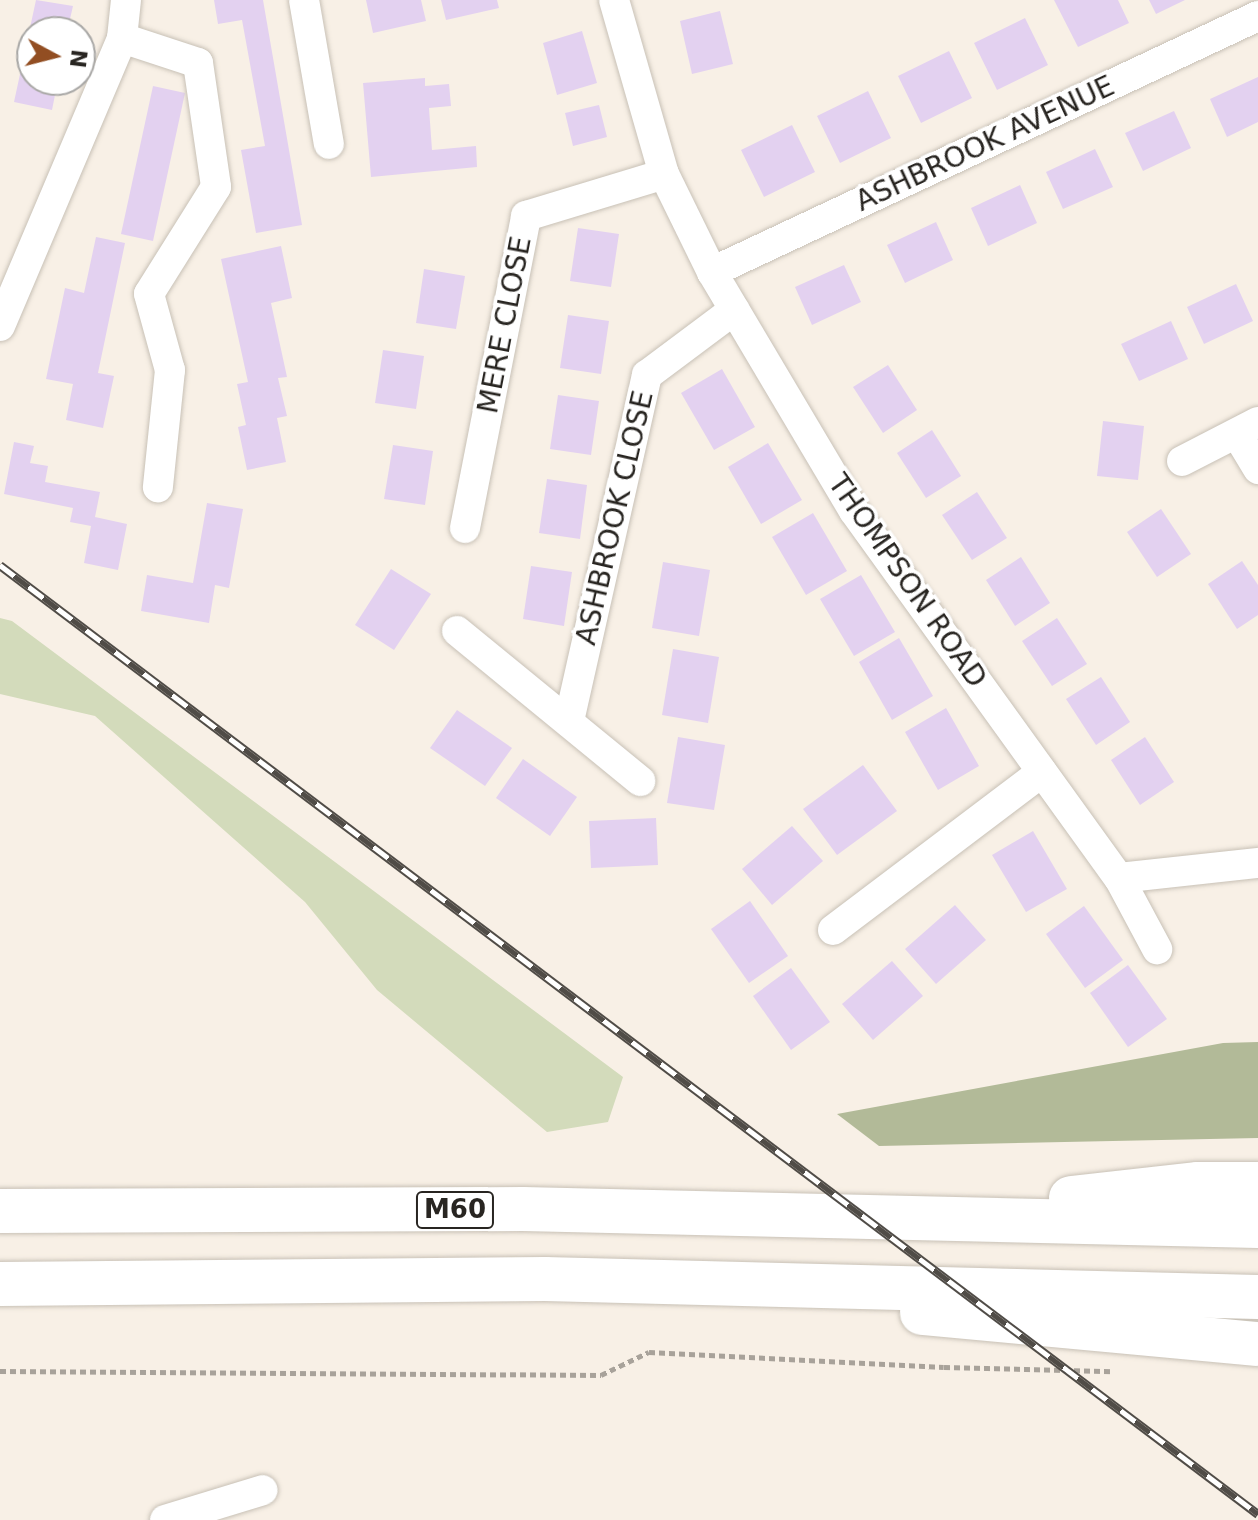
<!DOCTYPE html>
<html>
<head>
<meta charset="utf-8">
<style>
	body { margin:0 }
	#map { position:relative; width:1258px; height:1520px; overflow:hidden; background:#f8f0e6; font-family:"DejaVu Sans",sans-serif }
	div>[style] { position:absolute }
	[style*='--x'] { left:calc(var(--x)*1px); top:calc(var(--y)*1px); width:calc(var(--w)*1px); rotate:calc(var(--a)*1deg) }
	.green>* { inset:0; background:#d3dbbb }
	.forest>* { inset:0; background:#b2ba98 }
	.building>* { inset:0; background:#e3d1f0 }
	.path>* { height:5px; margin-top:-2.5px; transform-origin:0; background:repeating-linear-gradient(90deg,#a8a29a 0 6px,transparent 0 10px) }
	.roads { filter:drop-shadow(0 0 2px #c8c1b6) drop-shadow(0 0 2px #c8c1b6) }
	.minor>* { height:30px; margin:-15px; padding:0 15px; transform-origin:15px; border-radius:15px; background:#fff }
	.highway>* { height:44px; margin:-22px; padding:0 22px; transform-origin:22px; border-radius:22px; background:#fff }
	.rail>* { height:9px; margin-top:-4.5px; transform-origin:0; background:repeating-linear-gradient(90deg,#fff 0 18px,#504c47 0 36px); box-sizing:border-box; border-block:2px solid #504c47 }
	span { translate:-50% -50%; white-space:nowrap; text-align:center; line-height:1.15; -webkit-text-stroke:7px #fff; paint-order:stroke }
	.shield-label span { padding:2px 6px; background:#fff; border:2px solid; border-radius:6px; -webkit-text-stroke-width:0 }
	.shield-label { font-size:26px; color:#282521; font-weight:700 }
	.street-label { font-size:28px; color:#282521 }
	.north { position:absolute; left:16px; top:16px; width:80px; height:80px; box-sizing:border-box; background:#fff; border:2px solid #a9a8a6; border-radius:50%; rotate:97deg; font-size:22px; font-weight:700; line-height:32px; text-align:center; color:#282521 }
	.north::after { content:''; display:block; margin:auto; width:28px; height:36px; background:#924e22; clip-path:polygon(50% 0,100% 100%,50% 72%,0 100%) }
</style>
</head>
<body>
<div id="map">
	<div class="green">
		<i style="clip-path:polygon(0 618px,12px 621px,623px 1077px,608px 1122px,547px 1132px,377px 990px,305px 902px,95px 716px,0 694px)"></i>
	</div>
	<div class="forest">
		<i style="clip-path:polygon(1258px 1042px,1258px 1138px,879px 1146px,837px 1114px,1223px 1043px)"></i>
	</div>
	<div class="building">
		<i style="clip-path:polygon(36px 0,73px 6px,67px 32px,32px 32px,32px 80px,58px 80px,52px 110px,14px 102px)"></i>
		<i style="clip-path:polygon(214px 0,263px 0,302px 225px,256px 233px,241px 150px,265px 146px,242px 20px,218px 24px)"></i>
		<i style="clip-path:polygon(366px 0,421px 0,426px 21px,373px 33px)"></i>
		<i style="clip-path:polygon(441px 0,497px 0,499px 8px,446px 20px)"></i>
		<i style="clip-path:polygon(1054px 0,1118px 0,1129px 23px,1078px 47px)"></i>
		<i style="clip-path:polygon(1149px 0,1185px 0,1156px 14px)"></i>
		<i style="clip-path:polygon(720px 11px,733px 64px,692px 74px,680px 21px)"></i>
		<i style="clip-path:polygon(1025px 18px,1048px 65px,997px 90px,974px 43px)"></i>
		<i style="clip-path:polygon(582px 31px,597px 83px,557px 95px,543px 43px)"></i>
		<i style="clip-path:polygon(949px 51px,972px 98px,921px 123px,898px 76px)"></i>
		<i style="clip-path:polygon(1258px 77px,1258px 122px,1227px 137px,1210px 99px)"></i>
		<i style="clip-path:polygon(425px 78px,425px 86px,449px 84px,451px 106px,429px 108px,432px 150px,476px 146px,477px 167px,371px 177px,363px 83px)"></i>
		<i style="clip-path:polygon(153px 86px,185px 93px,153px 241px,121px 234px)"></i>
		<i style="clip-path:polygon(868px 91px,891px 138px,840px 163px,817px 116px)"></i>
		<i style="clip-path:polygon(599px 105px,607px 137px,573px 146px,565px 113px)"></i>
		<i style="clip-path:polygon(1174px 111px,1191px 148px,1143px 171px,1125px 133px)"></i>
		<i style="clip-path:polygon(792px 125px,815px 172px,764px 197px,741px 150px)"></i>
		<i style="clip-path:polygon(1095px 149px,1113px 187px,1063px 209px,1046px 172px)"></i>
		<i style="clip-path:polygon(1020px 185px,1037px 223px,988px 246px,971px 208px)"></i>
		<i style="clip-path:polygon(936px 222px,953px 260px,905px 283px,887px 245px)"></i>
		<i style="clip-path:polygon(578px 228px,619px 234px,611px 287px,570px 281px)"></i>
		<i style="clip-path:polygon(96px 237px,125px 243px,98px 373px,114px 376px,103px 428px,66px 420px,73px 384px,46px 379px,65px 288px,84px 293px)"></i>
		<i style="clip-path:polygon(281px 246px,292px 298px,271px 303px,287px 377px,278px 378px,287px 416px,277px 418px,286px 462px,247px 470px,238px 427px,246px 425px,237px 384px,248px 382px,221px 259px)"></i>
		<i style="clip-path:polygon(844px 265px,861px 302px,812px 325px,795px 287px)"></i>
		<i style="clip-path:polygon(424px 269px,465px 276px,456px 329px,416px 323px)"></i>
		<i style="clip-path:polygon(1236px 284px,1253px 321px,1204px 344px,1187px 307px)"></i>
		<i style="clip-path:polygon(568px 315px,609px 321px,601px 374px,560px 368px)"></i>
		<i style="clip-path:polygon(1171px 321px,1188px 359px,1139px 381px,1121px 344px)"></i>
		<i style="clip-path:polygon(383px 350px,424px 356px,416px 409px,375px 403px)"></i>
		<i style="clip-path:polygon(888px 365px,917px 410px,883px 433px,853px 387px)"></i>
		<i style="clip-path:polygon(722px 369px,755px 427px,714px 450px,681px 393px)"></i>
		<i style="clip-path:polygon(558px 395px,599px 401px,591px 455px,550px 449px)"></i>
		<i style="clip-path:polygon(1103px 421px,1144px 426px,1138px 480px,1097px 476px)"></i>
		<i style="clip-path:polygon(932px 430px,961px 476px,926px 498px,897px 453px)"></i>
		<i style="clip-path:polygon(14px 442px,34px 446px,30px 463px,48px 466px,45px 482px,100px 492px,95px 517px,127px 524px,118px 570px,84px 563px,91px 526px,70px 522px,73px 508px,4px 494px)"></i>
		<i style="clip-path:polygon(768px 443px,802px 500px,761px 524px,728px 467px)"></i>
		<i style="clip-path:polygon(393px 445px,433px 451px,425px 505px,384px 499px)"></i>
		<i style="clip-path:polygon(547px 479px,587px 485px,580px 539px,539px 533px)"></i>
		<i style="clip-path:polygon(977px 492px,1007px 538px,972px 560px,942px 515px)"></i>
		<i style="clip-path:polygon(207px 503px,243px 509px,229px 588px,215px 585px,209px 623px,141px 611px,147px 575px,193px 583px)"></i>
		<i style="clip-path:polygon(1161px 509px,1191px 554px,1157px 577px,1127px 532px)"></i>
		<i style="clip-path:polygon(813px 513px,847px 571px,806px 595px,772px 537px)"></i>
		<i style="clip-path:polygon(1021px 557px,1050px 603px,1015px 626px,986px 580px)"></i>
		<i style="clip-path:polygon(1242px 561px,1258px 585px,1258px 615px,1237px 629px,1208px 584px)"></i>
		<i style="clip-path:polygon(663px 562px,710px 570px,699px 636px,652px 628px)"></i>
		<i style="clip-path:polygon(531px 566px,572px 572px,564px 626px,523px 619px)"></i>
		<i style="clip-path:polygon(391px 569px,431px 594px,394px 650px,355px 625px)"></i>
		<i style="clip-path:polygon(861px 575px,895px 632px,854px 656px,820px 599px)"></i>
		<i style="clip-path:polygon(1057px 618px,1087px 664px,1052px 686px,1022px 641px)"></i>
		<i style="clip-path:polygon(899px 638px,933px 696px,892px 720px,859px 662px)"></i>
		<i style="clip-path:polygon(673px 649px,719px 657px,708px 723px,662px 715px)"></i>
		<i style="clip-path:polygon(1101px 677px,1130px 722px,1096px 745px,1066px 699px)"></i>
		<i style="clip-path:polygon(946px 708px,979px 766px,938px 790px,905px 732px)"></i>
		<i style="clip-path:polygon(457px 710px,512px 748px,485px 786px,430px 748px)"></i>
		<i style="clip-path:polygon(678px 737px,725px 745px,714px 810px,667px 803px)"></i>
		<i style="clip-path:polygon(1145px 737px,1174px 782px,1140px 805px,1111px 760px)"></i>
		<i style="clip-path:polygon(523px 759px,577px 797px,550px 836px,496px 798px)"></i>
		<i style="clip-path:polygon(863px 765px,897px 811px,837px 855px,803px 809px)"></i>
		<i style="clip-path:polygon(656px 818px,658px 865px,591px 868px,589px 821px)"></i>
		<i style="clip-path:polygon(792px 826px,823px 861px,772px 905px,742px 869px)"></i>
		<i style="clip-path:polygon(1033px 831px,1067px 889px,1026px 912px,992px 855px)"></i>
		<i style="clip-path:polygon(750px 901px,788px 956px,749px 983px,711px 929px)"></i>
		<i style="clip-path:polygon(955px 905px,986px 940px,936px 984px,905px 949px)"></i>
		<i style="clip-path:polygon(1084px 906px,1123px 960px,1085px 988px,1046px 934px)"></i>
		<i style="clip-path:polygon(892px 961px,923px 996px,873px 1040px,842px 1004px)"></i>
		<i style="clip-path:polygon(1128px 965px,1167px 1019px,1128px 1047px,1090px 993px)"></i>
		<i style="clip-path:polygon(791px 968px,830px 1022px,791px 1050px,753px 996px)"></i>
	</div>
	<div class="path">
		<i style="--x:0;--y:1371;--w:601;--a:0.38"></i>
		<i style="--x:601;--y:1375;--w:53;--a:-25.6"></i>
		<i style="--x:649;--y:1352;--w:295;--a:2.9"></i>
		<i style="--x:944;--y:1367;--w:169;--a:1.4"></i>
	</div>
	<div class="roads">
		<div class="minor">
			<i style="--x:304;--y:0;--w:146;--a:80.2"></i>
			<i style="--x:614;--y:0;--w:181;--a:74"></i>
			<i style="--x:664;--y:174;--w:109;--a:63.9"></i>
			<i style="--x:712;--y:272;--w:278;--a:59.3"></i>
			<i style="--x:854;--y:511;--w:453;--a:54.2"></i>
			<i style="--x:1119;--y:878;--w:81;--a:61.8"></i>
			<i style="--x:122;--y:38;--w:80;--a:18.2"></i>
			<i style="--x:198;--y:63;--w:125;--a:81.7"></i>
			<i style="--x:216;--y:187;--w:126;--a:122.1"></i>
			<i style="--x:149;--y:294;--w:79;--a:74.6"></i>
			<i style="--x:170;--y:370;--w:118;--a:95.9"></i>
			<i style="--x:712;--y:272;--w:603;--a:-25.12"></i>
			<i style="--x:0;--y:326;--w:313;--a:-67"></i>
			<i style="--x:122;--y:38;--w:38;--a:-84"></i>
			<i style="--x:1237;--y:434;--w:41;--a:59"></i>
			<i style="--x:1182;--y:461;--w:85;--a:-27.2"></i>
			<i style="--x:465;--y:528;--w:318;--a:-78.9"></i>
			<i style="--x:526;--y:216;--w:144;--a:-16.9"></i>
			<i style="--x:457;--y:631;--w:237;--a:39.3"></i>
			<i style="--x:569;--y:721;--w:355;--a:-77.3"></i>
			<i style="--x:647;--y:375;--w:109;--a:-36.8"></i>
			<i style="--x:1119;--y:878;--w:140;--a:-6.2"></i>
			<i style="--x:833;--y:930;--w:262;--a:-37.1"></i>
			<i style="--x:165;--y:1520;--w:102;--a:-17"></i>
		</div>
		<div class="highway">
			<i style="--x:1071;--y:1198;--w:128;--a:-6.3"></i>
			<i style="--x:1198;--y:1184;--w:60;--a:0"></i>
			<i style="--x:0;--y:1211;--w:523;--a:-0.22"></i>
			<i style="--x:523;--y:1209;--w:735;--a:1.32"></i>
			<i style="--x:0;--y:1284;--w:545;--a:-0.53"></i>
			<i style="--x:545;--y:1279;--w:713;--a:1.45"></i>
			<i style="--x:922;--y:1313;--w:337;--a:5.3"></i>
		</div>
	</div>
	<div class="rail">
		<i style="--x:0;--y:565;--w:1576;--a:37.03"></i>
	</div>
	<div class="shield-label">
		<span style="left:455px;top:1210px">M60</span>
	</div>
	<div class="street-label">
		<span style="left:985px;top:144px;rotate:-25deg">ASHBROOK AVENUE</span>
		<span style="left:505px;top:325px;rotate:-79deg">MERE CLOSE</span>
		<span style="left:615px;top:518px;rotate:-77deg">ASHBROOK CLOSE</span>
		<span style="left:907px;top:581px;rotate:55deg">THOMPSON ROAD</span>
	</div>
	<div class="north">N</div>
</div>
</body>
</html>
